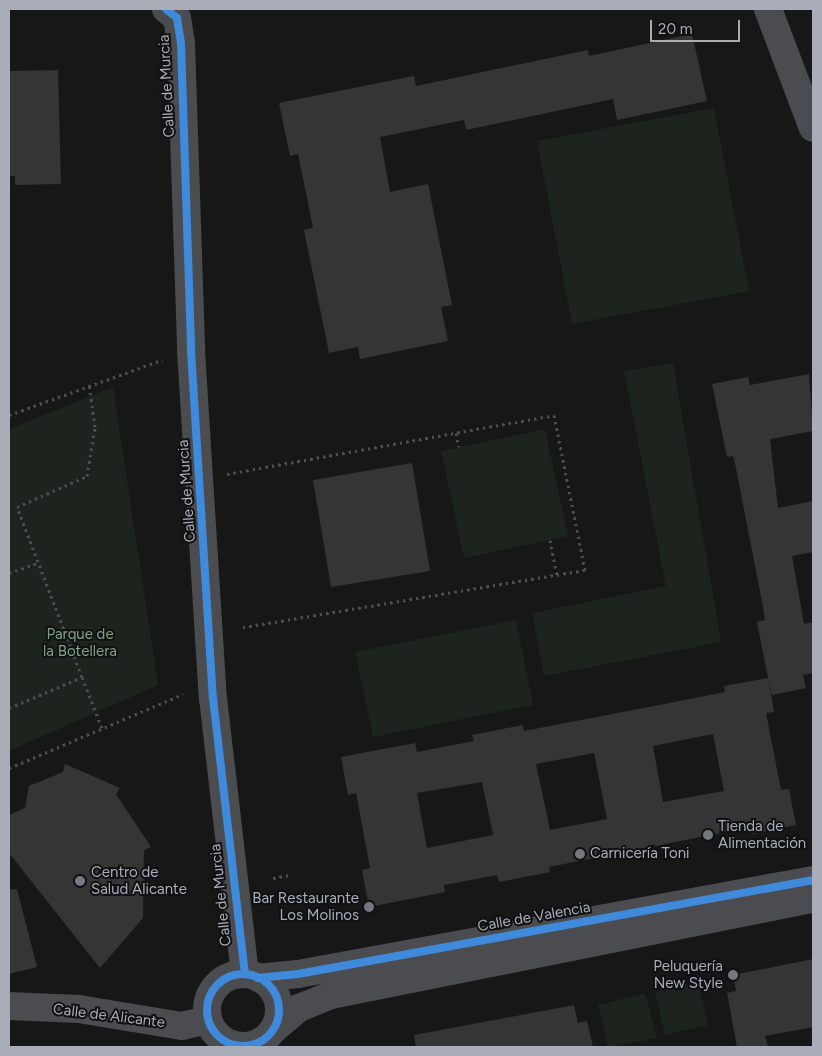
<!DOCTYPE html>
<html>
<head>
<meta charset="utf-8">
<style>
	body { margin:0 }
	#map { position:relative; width:822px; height:1056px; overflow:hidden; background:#171717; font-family:Figtree,sans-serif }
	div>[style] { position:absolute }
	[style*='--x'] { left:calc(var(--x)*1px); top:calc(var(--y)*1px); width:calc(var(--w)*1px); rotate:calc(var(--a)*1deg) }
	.green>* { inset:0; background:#1d241e }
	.building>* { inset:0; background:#353536 }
	.path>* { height:3px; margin-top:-1.5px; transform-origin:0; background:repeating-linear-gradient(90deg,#4d4e52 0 2.5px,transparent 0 6.5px) }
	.minor>* { height:28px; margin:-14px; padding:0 14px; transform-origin:14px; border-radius:14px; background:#4b4c50 }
	.minor>.ring { margin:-14px; padding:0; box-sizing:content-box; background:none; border:28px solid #4b4c50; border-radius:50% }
	.cycleway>* { height:8px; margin:-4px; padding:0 4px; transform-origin:4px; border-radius:4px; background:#408adc }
	.cycleway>.ring { margin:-4px; padding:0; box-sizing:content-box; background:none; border:8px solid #408adc; border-radius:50% }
	.dots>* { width:14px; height:14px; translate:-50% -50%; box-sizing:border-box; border:2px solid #111113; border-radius:50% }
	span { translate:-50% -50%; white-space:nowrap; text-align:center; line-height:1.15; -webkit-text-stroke:4px #111113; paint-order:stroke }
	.street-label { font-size:15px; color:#a8adb8 }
	.park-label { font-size:15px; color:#7fa381 }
	.poi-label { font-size:15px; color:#a8adb8 }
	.left { translate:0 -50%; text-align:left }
	.right { translate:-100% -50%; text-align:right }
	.frame { position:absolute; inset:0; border:10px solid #a8adb8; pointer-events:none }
	.scale { position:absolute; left:650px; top:20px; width:90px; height:22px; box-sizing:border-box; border:2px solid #a8adb8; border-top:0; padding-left:6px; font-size:15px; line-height:18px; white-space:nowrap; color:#a8adb8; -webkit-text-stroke:4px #111113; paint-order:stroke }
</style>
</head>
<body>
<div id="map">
	<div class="green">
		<i style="clip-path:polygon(714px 108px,749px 291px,572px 324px,537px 141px)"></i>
		<i style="clip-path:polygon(673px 363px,721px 642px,544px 676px,532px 613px,666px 586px,624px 371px)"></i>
		<i style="clip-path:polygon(113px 387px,158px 685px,9px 751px,9px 429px)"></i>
		<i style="clip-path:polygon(545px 429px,568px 536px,464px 558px,441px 451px)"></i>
		<i style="clip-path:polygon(516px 620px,533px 705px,373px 737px,355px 652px)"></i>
		<i style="clip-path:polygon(698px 982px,708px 1025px,665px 1035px,655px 992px)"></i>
		<i style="clip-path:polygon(645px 993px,657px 1038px,608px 1047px,598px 1005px)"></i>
	</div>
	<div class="building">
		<i style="clip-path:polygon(692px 34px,707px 101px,617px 120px,613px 99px,466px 130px,464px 120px,380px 137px,390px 192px,428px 184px,452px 305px,441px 307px,448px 341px,360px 359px,358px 347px,329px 353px,304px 230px,313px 228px,298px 154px,290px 156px,279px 103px,414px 76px,416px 86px,588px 50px,589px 56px)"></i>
		<i style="clip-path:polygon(58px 70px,61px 184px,15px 185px,15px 176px,9px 176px,9px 71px)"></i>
		<i style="clip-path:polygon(evenodd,809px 374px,813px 431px,770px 439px,778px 508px,813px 501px,813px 552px,792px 556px,804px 624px,813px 622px,813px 673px,803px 675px,806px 688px,772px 695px,769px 681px,774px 712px,766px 713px,781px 790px,789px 789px,796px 825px,752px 834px,751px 827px,549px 867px,550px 872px,499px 882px,497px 875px,444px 885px,445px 892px,369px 907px,362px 870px,370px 868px,356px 793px,348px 795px,341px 757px,415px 743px,417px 752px,474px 741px,472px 735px,523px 725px,524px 731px,659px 705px,725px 692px,724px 686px,768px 678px,757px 622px,765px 620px,763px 607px,736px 468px,733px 456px,727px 457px,712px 384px,748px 377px,750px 385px,809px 374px,713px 734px,724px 791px,663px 802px,653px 746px,713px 734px,809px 374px,594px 753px,607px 819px,550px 830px,536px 764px,594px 753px,809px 374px,482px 782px,493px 835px,427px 848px,417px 793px,482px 782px)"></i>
		<i style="clip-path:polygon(412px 463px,430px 571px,331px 587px,313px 480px)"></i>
		<i style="clip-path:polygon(65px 764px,120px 788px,116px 794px,151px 847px,144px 850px,143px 918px,100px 968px,9px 853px,9px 815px,25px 808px,29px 786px,63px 772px)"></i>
		<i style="clip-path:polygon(17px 889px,37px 967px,9px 974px,9px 890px)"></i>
		<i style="clip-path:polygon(813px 959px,813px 1027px,765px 1036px,768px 1047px,737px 1047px,727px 993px,736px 991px,733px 975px)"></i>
		<i style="clip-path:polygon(574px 1005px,578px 1023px,587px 1021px,593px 1047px,416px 1047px,414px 1035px)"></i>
	</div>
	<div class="path">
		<i style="--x:9;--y:415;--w:163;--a:-19.8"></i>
		<i style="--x:456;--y:433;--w:14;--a:78"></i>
		<i style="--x:227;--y:474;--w:332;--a:-10.2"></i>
		<i style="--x:554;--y:415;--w:158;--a:78.7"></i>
		<i style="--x:585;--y:570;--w:351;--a:170.5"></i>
		<i style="--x:550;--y:540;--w:36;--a:79"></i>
		<i style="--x:9;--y:573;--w:31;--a:-19"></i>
		<i style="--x:82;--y:677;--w:55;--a:68.6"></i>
		<i style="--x:9;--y:708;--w:79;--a:-23"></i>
		<i style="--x:82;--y:677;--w:182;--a:-110.9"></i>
		<i style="--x:17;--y:507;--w:77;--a:-23.9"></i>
		<i style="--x:87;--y:476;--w:50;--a:-80.7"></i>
		<i style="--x:95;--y:427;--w:43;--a:-97.9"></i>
		<i style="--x:9;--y:768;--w:189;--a:-23"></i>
		<i style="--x:273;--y:878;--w:17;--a:-10"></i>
	</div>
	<div class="minor">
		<i style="--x:166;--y:9;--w:14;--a:39"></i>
		<i style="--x:177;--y:18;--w:26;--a:81"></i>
		<i style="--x:181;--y:44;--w:307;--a:88.1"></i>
		<i style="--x:191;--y:351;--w:348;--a:86.4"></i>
		<i style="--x:213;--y:698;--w:278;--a:83.4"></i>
		<i style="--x:768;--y:9;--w:127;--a:69.3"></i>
		<i class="ring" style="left:207px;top:974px;width:44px;height:44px"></i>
		<i style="--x:258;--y:978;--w:40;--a:-5.7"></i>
		<i style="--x:298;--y:974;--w:524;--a:-10.34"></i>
		<i style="--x:9;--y:1006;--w:70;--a:2.5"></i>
		<i style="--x:79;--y:1009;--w:104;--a:9.4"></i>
		<i style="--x:182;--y:1026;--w:27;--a:-13"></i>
		<i style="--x:274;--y:1029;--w:33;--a:-40"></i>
		<i style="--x:299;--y:1008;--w:35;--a:-22"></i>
		<i style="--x:331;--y:995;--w:491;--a:-11.3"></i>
	</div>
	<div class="cycleway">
		<i style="--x:166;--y:9;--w:14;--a:39"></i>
		<i style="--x:177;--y:18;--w:26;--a:81"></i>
		<i style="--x:181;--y:44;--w:307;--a:88.1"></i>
		<i style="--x:191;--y:351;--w:348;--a:86.4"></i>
		<i style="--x:213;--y:698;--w:278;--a:83.4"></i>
		<i class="ring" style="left:207px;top:974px;width:64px;height:64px"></i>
		<i style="--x:258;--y:978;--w:40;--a:-5.7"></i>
		<i style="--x:298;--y:974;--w:524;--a:-10.34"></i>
	</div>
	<div class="dots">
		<i style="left:708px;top:835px;background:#757880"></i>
		<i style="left:580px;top:854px;background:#757880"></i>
		<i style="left:80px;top:881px;background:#757880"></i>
		<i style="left:369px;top:907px;background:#757880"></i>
		<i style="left:733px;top:975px;background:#757880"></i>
	</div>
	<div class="street-label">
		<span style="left:167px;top:86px;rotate:-93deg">Calle de Murcia</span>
		<span style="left:187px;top:491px;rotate:-94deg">Calle de Murcia</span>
		<span style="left:221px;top:895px;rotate:-96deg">Calle de Murcia</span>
		<span style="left:534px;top:917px;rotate:-10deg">Calle de Valencia</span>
		<span style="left:109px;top:1016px;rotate:7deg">Calle de Alicante</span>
	</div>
	<div class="park-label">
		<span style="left:80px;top:643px">Parque de<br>la Botellera</span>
	</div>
	<div class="poi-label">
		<span class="left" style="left:718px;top:835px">Tienda de<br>Alimentación</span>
		<span class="left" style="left:590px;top:854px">Carnicería Toni</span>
		<span class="left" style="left:91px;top:881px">Centro de<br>Salud Alicante</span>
		<span class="right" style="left:359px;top:907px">Bar Restaurante<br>Los Molinos</span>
		<span class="right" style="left:723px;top:975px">Peluquería<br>New Style</span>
	</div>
	<div class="frame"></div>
	<div class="scale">20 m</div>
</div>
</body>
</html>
